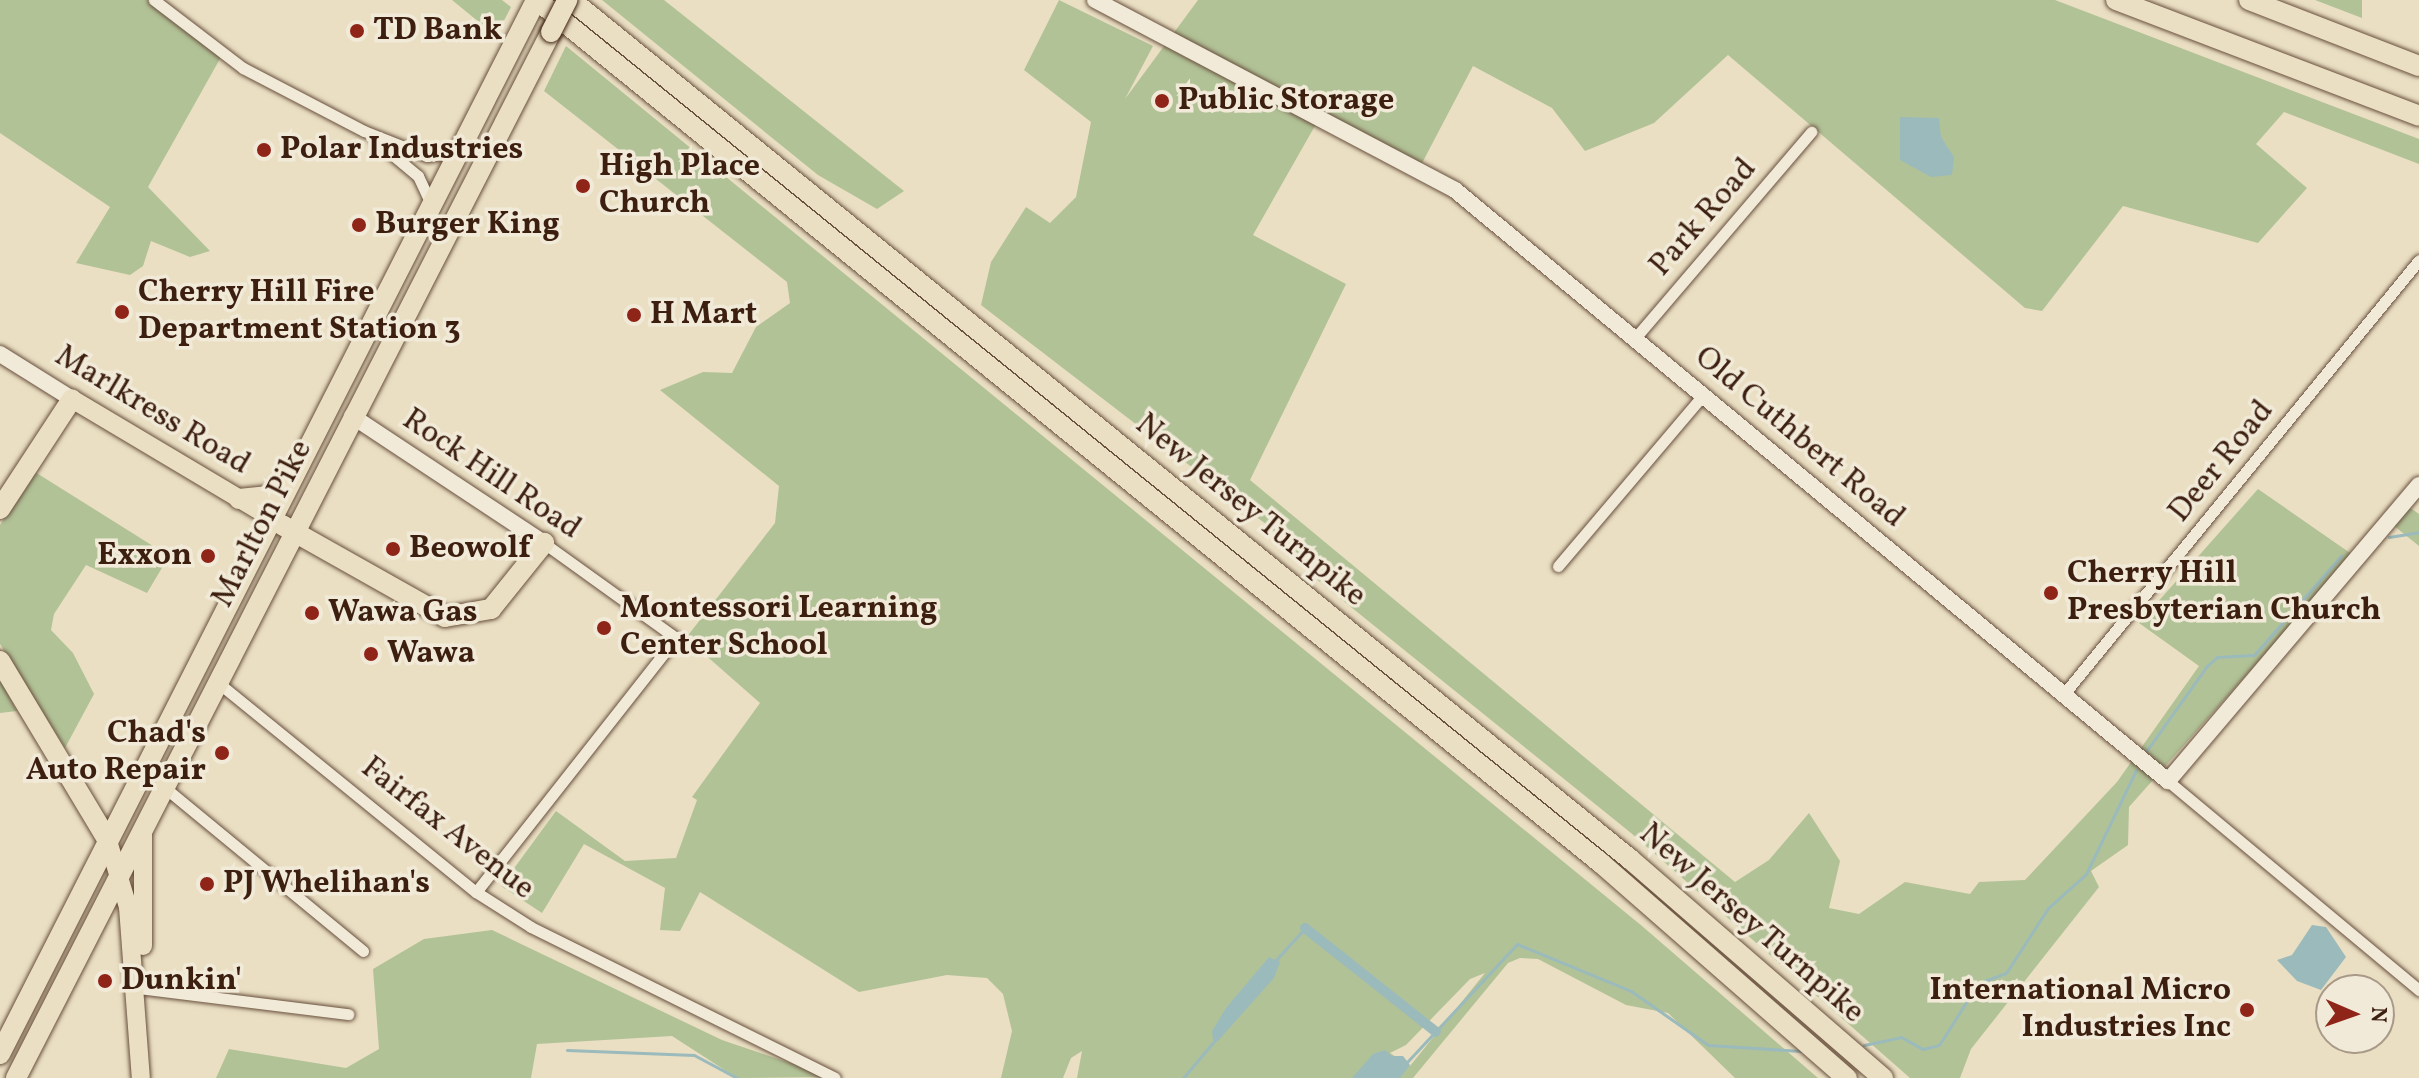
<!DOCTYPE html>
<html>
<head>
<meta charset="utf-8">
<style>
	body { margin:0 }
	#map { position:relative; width:2419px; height:1078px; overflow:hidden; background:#eadfc3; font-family:Vollkorn,serif }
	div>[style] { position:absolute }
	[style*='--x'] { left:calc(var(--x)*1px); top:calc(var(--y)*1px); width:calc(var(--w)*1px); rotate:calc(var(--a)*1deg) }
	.green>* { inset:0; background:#b2c297 }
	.water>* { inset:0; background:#9bbabc }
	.stream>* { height:3px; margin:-1.5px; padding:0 1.5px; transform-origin:1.5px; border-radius:1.5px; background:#9bbabc }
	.canal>* { height:10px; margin:-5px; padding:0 5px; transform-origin:5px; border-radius:5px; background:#9bbabc }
	.roads { filter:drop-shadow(0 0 2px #684f3d) drop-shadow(0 0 2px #684f3d) }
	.street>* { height:11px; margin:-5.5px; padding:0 5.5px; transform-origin:5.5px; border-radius:5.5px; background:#f1ead8 }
	.secondary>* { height:16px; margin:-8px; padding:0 8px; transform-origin:8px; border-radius:8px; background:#f1ead8 }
	.primary>* { height:18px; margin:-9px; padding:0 9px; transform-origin:9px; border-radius:9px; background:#eadfc3 }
	.highway>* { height:20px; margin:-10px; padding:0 10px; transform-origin:10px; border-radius:10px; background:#eadfc3 }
	.bridges { filter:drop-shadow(0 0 2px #3d1f10) drop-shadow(0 0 2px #3d1f10) }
	.highway-bridge>* { height:20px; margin:-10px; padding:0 10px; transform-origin:10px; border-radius:10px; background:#eadfc3 }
	.dots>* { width:22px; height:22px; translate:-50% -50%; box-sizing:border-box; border:4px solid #f1ead8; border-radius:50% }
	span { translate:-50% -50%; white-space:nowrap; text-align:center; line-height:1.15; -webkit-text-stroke:7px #f1ead8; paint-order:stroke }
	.poi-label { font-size:32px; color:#3d1f10; font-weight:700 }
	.left { translate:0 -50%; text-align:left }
	.right { translate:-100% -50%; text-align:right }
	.street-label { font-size:32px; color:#3d1f10 }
	.north { position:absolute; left:2315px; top:974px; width:80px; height:80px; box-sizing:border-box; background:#f1ead8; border:2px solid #a99988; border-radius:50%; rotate:92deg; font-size:22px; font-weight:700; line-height:32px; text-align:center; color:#3d1f10 }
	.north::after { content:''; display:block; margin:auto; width:28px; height:36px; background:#8f2418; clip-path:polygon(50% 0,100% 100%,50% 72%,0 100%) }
</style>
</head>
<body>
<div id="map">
	<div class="green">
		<i style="clip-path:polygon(0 0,148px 0,221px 57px,148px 187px,210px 251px,190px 257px,151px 241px,143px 266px,130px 275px,76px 263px,110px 207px,0 133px)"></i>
		<i style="clip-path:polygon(452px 0,502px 0,511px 7px,496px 36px)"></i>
		<i style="clip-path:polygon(602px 0,664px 0,904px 191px,877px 209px,818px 175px)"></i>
		<i style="clip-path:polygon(1059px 0,1153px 46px,1125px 99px,1198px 0,2055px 0,2419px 139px,2419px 164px,2284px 112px,2256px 144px,2307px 188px,2258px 243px,2123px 206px,2042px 311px,2025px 308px,1728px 55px,1654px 123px,1585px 151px,1552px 108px,1473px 66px,1420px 167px,1320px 117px,1253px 235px,1346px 284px,1250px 480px,1735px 882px,1769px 860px,1809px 813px,1840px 861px,1829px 908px,1859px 914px,1905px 882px,1970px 894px,1979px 882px,2025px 880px,2117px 782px,2199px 666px,2139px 623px,2258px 489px,2353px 555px,2129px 807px,2128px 845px,2091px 871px,2099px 887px,1971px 1049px,1960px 1078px,1910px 1078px,1631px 833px,1310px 574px,1271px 528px,981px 305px,991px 262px,1026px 207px,1050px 223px,1076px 197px,1091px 122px,1024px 70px)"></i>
		<i style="clip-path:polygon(2315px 0,2362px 0,2362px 18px)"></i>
		<i style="clip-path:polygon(evenodd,566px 46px,1642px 926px,1818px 1078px,1735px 1078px,1668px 1013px,1626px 1005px,1538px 959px,1520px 958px,1508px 963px,1413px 1078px,1077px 1078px,1082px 1051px,1071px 1058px,1063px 1078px,1001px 1078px,1012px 1031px,1003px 994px,987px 978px,947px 975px,859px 992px,700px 892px,680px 931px,660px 930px,665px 888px,584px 844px,542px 913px,501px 886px,556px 811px,625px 861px,676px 858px,697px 800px,692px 797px,760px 703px,686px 638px,775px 523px,779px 486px,660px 390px,703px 372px,732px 373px,756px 327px,790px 303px,787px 282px,544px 91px,566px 46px,1485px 973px,1410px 1066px,1390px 1053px,1406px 1045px,1470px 979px,1485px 973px)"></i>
		<i style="clip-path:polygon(35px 472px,169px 556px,147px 593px,86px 565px,54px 614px,51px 630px,73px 653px,94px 694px,65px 748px,0 644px,0 525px)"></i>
		<i style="clip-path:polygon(2402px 502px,2419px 514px,2419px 546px,2388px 521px)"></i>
		<i style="clip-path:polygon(0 679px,17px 711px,0 713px)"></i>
		<i style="clip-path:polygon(492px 930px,722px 1040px,832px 1077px,737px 1078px,672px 1036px,537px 1044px,531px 1078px,216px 1078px,229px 1049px,346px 1068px,379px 1049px,373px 969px,424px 939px)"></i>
	</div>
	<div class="water">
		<i style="clip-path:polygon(1900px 117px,1939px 118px,1941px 137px,1954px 157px,1952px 175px,1931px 177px,1900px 160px)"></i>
		<i style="clip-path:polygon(2312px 925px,2326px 927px,2346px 957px,2321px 990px,2297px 981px,2277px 960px,2292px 955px)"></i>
		<i style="clip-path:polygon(1269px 957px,1280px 962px,1274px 978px,1217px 1042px,1213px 1040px,1212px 1031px,1226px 1008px)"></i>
		<i style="clip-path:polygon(1385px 1050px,1392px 1056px,1403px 1056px,1410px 1065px,1400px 1078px,1352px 1078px,1373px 1054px)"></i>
	</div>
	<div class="stream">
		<i style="--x:2389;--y:537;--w:30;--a:-9"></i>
		<i style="--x:2147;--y:750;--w:103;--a:-54.5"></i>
		<i style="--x:2207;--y:666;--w:13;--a:-42"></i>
		<i style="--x:2217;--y:657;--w:37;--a:-3"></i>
		<i style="--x:2254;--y:655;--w:132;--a:-48.7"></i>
		<i style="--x:1275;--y:961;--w:45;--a:-47.7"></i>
		<i style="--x:1864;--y:1045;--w:38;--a:-12"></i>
		<i style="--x:1901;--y:1037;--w:25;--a:29"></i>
		<i style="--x:1923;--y:1049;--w:16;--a:-14"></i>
		<i style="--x:1939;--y:1045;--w:62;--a:-57.6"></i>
		<i style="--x:1972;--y:993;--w:17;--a:-45"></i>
		<i style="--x:1984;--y:981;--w:23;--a:-20"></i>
		<i style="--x:2006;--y:973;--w:77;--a:-57.1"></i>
		<i style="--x:2048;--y:908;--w:51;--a:-41.8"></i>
		<i style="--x:2086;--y:874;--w:115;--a:-64.3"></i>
		<i style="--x:567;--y:1050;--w:127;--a:2.3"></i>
		<i style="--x:694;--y:1055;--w:49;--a:28.1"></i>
		<i style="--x:1407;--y:1062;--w:161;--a:-47"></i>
		<i style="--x:1517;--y:944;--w:123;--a:22.4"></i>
		<i style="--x:1631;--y:991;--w:94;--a:35"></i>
		<i style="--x:1708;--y:1045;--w:93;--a:3.7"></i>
		<i style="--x:1183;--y:1078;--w:50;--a:-49.9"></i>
	</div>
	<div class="canal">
		<i style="--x:1305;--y:928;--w:167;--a:38.4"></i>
	</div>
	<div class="roads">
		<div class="street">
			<i style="--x:154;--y:0;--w:112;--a:37.4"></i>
			<i style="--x:243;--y:68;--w:136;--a:27.5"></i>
			<i style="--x:364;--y:131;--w:68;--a:21.6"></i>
			<i style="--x:427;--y:156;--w:30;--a:-8"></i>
			<i style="--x:376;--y:141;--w:55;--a:39.8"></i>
			<i style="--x:418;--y:176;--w:33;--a:65"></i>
			<i style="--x:1636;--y:337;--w:270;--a:-49.5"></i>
			<i style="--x:1558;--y:566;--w:226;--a:-49.7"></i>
			<i style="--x:216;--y:681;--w:335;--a:39.1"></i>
			<i style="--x:476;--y:892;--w:65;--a:32.5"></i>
			<i style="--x:531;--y:927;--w:339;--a:26.4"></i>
			<i style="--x:2063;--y:695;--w:562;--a:-50.7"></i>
			<i style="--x:2168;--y:781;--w:327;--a:39.8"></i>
			<i style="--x:164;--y:787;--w:258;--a:39.5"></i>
			<i style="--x:476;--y:892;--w:323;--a:-51.8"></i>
			<i style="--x:676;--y:638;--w:163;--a:-144.3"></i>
			<i style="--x:138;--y:988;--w:212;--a:7.1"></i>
		</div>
		<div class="secondary">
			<i style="--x:1095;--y:0;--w:407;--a:27.8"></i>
			<i style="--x:1455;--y:190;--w:926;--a:39.66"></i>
			<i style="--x:2168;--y:781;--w:388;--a:-49.7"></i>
			<i style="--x:0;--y:354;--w:85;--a:32"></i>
			<i style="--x:352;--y:416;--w:230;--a:33.5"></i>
		</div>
		<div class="primary">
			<i style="--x:72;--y:399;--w:234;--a:30.8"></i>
			<i style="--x:108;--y:841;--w:69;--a:73.1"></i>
			<i style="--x:128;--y:907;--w:171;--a:85.7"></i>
			<i style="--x:143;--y:946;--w:115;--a:-90"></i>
		</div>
		<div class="highway">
			<i style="--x:537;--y:0;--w:1370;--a:39.05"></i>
			<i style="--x:1601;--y:863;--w:327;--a:41.2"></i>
			<i style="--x:571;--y:0;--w:1364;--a:39.05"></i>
			<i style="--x:1630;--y:859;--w:335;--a:40.9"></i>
			<i style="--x:2116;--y:0;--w:324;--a:20.9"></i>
			<i style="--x:2249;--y:0;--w:182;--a:21.2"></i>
			<i style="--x:239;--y:499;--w:30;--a:-6"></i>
			<i style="--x:269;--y:496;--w:27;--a:-42"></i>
			<i style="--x:0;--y:509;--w:131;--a:-56.8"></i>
			<i style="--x:282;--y:525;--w:187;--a:29.4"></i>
			<i style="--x:445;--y:617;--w:47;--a:-9.9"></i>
			<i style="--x:491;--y:609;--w:85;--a:-51.2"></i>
			<i style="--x:0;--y:661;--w:210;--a:59"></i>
			<i style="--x:0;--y:1054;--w:1182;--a:-63.04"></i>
			<i style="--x:16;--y:1078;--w:1175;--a:-62.91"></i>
		</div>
	</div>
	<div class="bridges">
		<div class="highway-bridge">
			<i style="--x:551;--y:32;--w:36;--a:-63"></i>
		</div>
	</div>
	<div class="dots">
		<i style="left:357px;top:31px;background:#8f2418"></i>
		<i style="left:1162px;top:101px;background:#8f2418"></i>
		<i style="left:264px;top:150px;background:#8f2418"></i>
		<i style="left:583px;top:186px;background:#8f2418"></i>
		<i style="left:359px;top:225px;background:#8f2418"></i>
		<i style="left:122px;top:312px;background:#8f2418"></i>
		<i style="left:634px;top:315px;background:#8f2418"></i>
		<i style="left:393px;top:549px;background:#8f2418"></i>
		<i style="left:208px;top:556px;background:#8f2418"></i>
		<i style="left:2051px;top:593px;background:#8f2418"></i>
		<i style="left:312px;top:613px;background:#8f2418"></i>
		<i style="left:604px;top:628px;background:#8f2418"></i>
		<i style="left:371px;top:654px;background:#8f2418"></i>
		<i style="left:222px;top:753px;background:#8f2418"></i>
		<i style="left:207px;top:884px;background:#8f2418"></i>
		<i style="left:105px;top:981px;background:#8f2418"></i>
		<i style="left:2247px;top:1010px;background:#8f2418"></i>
	</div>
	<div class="poi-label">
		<span class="left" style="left:373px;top:31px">TD Bank</span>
		<span class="left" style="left:1178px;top:101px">Public Storage</span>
		<span class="left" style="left:280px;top:150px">Polar Industries</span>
		<span class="left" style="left:599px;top:186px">High Place<br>Church</span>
		<span class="left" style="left:375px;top:225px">Burger King</span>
		<span class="left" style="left:138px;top:312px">Cherry Hill Fire<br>Department Station 3</span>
		<span class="left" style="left:650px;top:315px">H Mart</span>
		<span class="left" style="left:409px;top:549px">Beowolf</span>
		<span class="right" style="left:192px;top:556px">Exxon</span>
		<span class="left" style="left:2067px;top:593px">Cherry Hill<br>Presbyterian Church</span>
		<span class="left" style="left:620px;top:628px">Montessori Learning<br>Center School</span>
		<span class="left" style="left:328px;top:613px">Wawa Gas</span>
		<span class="left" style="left:387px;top:654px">Wawa</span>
		<span class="right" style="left:206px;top:753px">Chad's<br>Auto Repair</span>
		<span class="left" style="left:223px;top:884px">PJ Whelihan's</span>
		<span class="left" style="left:121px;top:981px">Dunkin'</span>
		<span class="right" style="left:2231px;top:1010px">International Micro<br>Industries Inc</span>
	</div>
	<div class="street-label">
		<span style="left:1704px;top:218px;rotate:-49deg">Park Road</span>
		<span style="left:152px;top:411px;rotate:31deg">Marlkress Road</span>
		<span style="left:1799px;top:438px;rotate:40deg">Old Cuthbert Road</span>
		<span style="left:2222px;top:462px;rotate:-51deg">Deer Road</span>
		<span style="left:491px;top:475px;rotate:34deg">Rock Hill Road</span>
		<span style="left:1250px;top:511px;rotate:39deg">New Jersey Turnpike</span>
		<span style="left:263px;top:524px;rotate:-63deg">Marlton Pike</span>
		<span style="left:447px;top:829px;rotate:38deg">Fairfax Avenue</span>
		<span style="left:1751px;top:924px;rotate:41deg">New Jersey Turnpike</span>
	</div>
	<div class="north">N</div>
</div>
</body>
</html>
